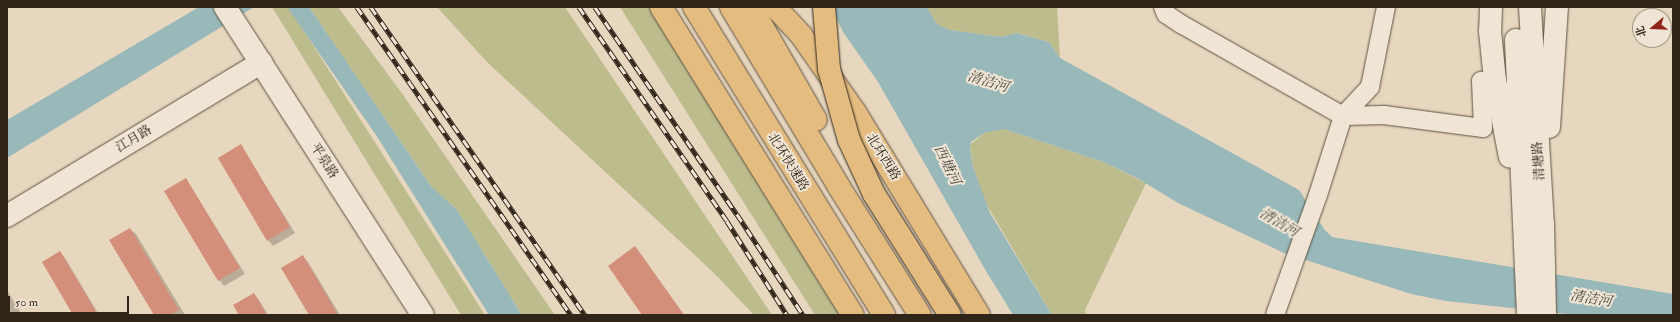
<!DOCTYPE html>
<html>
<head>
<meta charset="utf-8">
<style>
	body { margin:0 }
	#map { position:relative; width:1680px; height:322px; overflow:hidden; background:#e8d7bf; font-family:"IM FELL Double Pica","Noto Serif SC",serif }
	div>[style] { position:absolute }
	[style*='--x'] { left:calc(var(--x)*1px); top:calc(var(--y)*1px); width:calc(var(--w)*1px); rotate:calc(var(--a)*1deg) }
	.green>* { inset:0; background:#bdbc8d }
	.water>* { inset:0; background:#99b8ba }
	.shadow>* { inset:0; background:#0003 }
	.building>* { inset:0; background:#d48f7a }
	.roads { filter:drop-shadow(0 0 1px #5e5242) drop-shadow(0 0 1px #5e5242) }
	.street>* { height:18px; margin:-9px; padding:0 9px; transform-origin:9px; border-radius:9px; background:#f0e5d5 }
	.secondary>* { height:22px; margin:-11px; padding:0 11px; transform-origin:11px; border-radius:11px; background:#f0e5d5 }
	.primary>* { height:22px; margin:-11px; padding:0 11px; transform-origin:11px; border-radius:11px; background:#e4bc80 }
	.highway>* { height:22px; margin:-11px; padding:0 11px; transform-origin:11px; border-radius:11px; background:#e4bc80 }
	.rail>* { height:4.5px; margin-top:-2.25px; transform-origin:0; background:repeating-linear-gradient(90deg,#f0e5d5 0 9px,#302519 0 18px); box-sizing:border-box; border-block:1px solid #302519 }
	.bridges { filter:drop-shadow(0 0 1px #302519) drop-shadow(0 0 1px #302519) }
	.highway-bridge>* { height:22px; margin:-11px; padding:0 11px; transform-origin:11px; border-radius:11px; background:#e4bc80 }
	span { translate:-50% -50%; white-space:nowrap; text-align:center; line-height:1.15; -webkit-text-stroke:4px #f0e5d5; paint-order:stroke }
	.street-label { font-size:13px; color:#302519 }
	.water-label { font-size:14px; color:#4a4a41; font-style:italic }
	.frame { position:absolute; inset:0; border:8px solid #302519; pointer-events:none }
	.north { position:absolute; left:1632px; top:8px; width:40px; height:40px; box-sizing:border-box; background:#f0e5d5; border:1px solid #a3988a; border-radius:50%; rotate:251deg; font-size:11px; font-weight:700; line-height:16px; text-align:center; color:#302519 }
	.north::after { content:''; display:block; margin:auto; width:14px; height:18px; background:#8f2418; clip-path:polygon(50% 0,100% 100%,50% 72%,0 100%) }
	.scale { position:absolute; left:8px; top:296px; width:121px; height:18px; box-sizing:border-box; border:2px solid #302519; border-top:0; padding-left:5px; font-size:12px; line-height:14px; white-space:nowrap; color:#302519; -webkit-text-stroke:3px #f0e5d5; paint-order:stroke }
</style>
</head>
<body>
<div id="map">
	<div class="green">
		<i style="clip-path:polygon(272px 7px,287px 7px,290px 9px,485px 315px,461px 315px)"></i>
		<i style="clip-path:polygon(309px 7px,338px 7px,401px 92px,555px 315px,522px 315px,457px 210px,431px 186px)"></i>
		<i style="clip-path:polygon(437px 7px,565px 7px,772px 315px,754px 315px,714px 273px,487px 62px)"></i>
		<i style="clip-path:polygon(620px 7px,649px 7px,842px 315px,815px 315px)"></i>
		<i style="clip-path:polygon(927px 7px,1057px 7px,1060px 58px,1049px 42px,1018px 33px,1001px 37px,950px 30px,937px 24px)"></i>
		<i style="clip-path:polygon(1004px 129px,1103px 162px,1146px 183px,1085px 310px,1086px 315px,1052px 315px,985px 202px,973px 167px,970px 145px,984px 133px)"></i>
	</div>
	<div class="water">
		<i style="clip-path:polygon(199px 7px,254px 7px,7px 158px,7px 120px)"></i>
		<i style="clip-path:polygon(287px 7px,309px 7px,431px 186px,457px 210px,522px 315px,489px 315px,376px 135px)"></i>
		<i style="clip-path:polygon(831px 7px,927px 7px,937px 24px,950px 30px,1001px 37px,1017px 33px,1049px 42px,1060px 58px,1299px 190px,1324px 229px,1332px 237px,1673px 294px,1673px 315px,1576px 315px,1446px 301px,1411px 294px,1284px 253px,1178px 203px,1137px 178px,1103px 162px,1004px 129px,984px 133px,971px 142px,970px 149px,973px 167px,990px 213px,1052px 315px,1013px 315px,986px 271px,878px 82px,843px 32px)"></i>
	</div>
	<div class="shadow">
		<i style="clip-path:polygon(241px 146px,295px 233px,273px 246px,268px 240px)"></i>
		<i style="clip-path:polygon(186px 179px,245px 274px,224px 286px,219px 280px)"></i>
		<i style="clip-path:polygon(130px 229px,136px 234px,185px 315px,155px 315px)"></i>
		<i style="clip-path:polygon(635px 247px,640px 253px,684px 315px,644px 315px)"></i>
		<i style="clip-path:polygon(60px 252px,65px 258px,99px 315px,75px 315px)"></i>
		<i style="clip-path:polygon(303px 257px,308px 262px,340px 315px,310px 315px)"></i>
		<i style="clip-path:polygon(7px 290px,22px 315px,7px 315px)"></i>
		<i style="clip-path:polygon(254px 294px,259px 300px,268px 315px,240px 315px)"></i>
	</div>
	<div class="building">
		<i style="clip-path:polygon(241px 144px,290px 227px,267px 241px,218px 158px)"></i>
		<i style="clip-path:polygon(186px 178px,240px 268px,218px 281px,164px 191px)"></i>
		<i style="clip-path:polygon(130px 228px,179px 310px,170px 315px,154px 315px,109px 240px)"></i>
		<i style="clip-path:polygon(635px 246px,684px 315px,642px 315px,608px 266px)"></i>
		<i style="clip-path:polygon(60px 251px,98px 315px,73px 315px,42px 262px)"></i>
		<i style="clip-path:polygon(303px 255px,338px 315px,309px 315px,281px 268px)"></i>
		<i style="clip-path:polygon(254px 293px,267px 315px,239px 315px,233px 305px)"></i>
	</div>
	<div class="roads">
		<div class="street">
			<i style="--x:1163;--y:7;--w:8;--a:67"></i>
			<i style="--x:1166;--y:14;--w:18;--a:34"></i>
			<i style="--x:1181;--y:24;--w:186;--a:29.6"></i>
			<i style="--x:1343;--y:116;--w:41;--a:-1.4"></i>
			<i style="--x:1384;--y:115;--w:100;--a:7.5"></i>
			<i style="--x:1483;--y:128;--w:47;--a:-92.4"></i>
			<i style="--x:1481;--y:81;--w:14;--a:-4"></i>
			<i style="--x:1275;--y:315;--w:127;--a:-70.3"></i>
			<i style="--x:1318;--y:195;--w:83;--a:-72.4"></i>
			<i style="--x:1343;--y:116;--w:40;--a:-47"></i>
			<i style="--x:1370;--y:87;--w:82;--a:-78.7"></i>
		</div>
		<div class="secondary">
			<i style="--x:225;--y:7;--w:366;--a:57.3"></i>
			<i style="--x:1491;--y:7;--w:24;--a:92"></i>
			<i style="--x:1490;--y:31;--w:49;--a:84.2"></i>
			<i style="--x:1495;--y:80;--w:78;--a:79"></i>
			<i style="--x:1530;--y:7;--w:217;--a:86.6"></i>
			<i style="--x:1543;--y:224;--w:91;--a:88.7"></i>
			<i style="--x:1516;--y:40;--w:275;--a:87.5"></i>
			<i style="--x:1549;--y:127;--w:120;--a:-86.2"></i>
			<i style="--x:7;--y:216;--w:297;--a:-31.1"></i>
		</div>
		<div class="primary">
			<i style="--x:661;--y:7;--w:363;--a:58.1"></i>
			<i style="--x:775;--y:7;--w:38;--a:47"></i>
			<i style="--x:801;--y:35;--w:94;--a:55"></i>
			<i style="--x:855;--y:112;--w:238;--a:58.6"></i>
		</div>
		<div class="highway">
			<i style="--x:694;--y:7;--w:362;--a:58.3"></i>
			<i style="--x:731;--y:7;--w:210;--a:59"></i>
			<i style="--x:839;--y:187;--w:151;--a:57.7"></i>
			<i style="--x:751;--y:7;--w:130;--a:60.1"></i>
		</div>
	</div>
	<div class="rail">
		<i style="--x:357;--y:7;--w:375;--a:55.2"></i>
		<i style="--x:371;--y:7;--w:375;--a:55.2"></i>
		<i style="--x:579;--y:7;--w:260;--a:55.3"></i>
		<i style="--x:727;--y:221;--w:112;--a:57.4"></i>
		<i style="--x:595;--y:7;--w:251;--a:55.6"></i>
		<i style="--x:737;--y:214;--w:121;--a:56.8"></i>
	</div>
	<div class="bridges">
		<div class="highway-bridge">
			<i style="--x:824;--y:7;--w:62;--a:85.4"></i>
			<i style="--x:829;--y:69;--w:74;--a:74.3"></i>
			<i style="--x:849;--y:140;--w:60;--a:65.2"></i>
			<i style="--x:874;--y:194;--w:143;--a:57.9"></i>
		</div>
	</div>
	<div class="street-label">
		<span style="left:134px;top:139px;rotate:-31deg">江月路</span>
		<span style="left:883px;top:157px;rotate:58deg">北环西路</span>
		<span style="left:324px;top:161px;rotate:57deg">平泉路</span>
		<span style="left:1539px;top:161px;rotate:-94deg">清塘路</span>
		<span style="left:788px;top:162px;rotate:58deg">北环快速路</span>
	</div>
	<div class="water-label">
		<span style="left:988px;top:82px;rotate:17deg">清洁河</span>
		<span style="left:947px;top:165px;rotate:64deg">西塘河</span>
		<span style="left:1279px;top:223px;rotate:30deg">清洁河</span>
		<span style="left:1591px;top:299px;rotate:9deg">清洁河</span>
	</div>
	<div class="frame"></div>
	<div class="north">北</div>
	<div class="scale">50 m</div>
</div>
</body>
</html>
